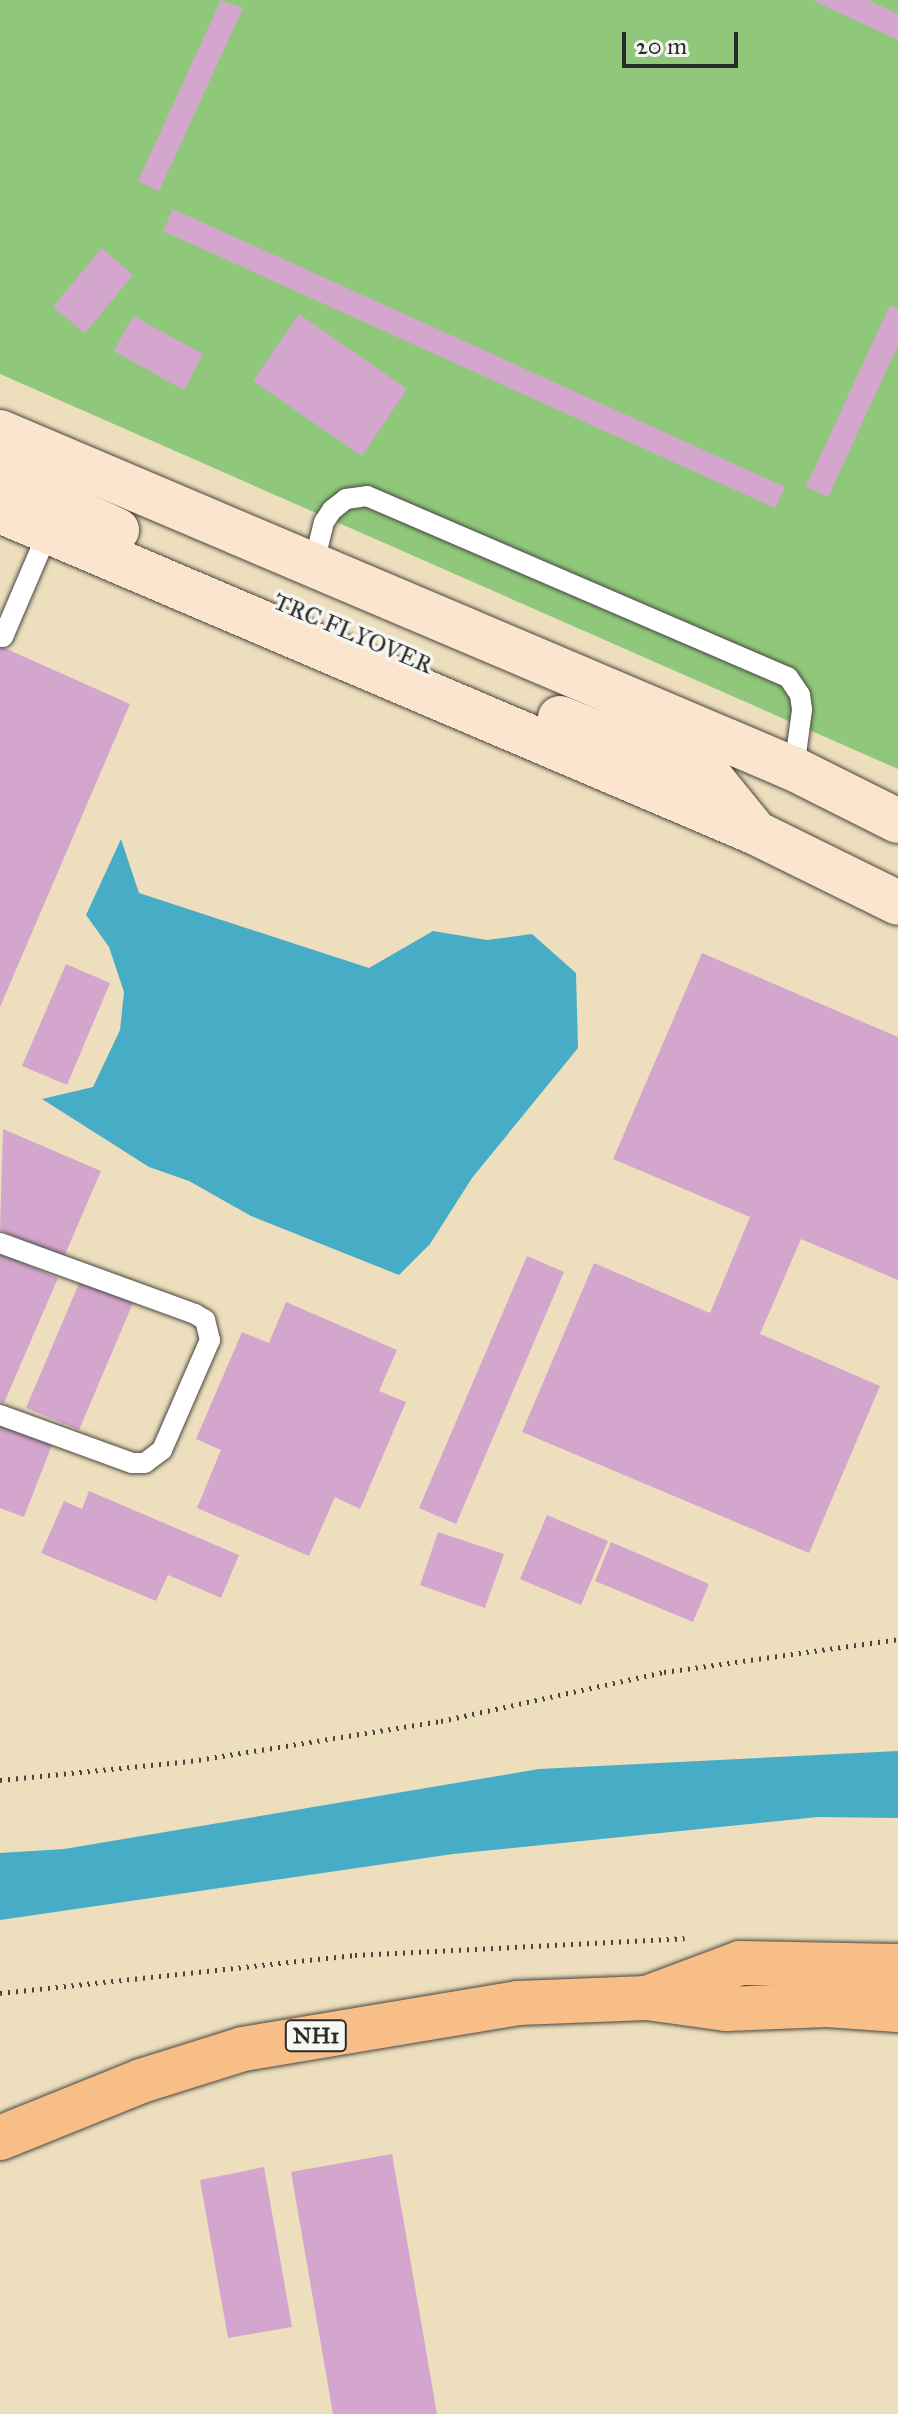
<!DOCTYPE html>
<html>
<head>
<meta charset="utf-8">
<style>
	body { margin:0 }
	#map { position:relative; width:898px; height:2414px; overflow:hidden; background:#eddfbd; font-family:"IM FELL Great Primer",serif }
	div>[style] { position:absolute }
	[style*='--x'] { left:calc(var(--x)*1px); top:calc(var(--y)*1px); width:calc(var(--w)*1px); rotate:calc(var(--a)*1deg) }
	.green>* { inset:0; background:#90c87b }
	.water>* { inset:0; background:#47adc7 }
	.building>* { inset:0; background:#d4a6cd }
	.path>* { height:5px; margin-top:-2.5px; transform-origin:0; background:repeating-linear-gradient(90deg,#484641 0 2px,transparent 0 8px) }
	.roads { filter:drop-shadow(0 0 2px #484641) drop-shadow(0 0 2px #484641) }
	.lane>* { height:20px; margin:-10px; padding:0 10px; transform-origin:10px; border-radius:10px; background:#fff }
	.secondary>* { height:44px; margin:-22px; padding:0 22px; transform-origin:22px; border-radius:22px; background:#fce5cf }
	.highway>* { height:44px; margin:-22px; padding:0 22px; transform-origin:22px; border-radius:22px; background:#f7be87 }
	span { translate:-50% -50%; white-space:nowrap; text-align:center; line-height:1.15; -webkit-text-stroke:7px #f6f6f2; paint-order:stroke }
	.shield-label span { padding:2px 6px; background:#f6f6f2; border:2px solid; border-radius:6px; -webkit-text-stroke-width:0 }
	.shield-label { font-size:22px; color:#2b2b2b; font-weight:700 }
	.street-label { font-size:24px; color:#2b2b2b }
	.scale { position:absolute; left:622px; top:32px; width:116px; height:36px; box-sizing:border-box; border:4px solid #2b2b2b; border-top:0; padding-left:10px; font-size:24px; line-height:28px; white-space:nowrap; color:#2b2b2b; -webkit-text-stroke:6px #f6f6f2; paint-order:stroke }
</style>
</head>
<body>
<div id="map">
	<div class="green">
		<i style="clip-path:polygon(0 0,898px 0,898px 769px,0 374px)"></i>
	</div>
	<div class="water">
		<i style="clip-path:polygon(121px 839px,139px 893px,369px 968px,433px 931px,487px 940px,532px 934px,576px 973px,578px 1048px,472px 1178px,430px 1244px,399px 1275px,251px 1216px,189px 1181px,149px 1167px,42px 1099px,93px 1087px,120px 1030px,124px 992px,109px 947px,86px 915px)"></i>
		<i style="clip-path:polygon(898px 1751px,898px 1818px,818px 1817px,453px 1854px,0 1920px,0 1853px,64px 1849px,539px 1769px)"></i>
	</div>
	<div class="building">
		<i style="clip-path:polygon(221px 0,243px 8px,159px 191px,138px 181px)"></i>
		<i style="clip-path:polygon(812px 0,868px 0,898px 14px,898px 40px)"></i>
		<i style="clip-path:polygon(173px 209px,785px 487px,775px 508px,163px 231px)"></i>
		<i style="clip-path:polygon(102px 248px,133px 275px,85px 333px,53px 307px)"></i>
		<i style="clip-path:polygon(890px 305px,898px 308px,898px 345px,828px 497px,806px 487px)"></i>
		<i style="clip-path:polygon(299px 314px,407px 389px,362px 456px,253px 381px)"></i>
		<i style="clip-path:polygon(133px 316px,203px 354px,184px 390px,114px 351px)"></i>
		<i style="clip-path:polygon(0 646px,130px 704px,0 1007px)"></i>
		<i style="clip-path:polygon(702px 953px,898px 1037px,898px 1280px,801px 1239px,760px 1334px,880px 1386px,809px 1553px,522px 1432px,594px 1263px,710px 1313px,750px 1217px,613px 1159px)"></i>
		<i style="clip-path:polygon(66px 964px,110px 983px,67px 1085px,22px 1066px)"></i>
		<i style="clip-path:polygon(3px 1129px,101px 1171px,64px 1257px,0 1230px)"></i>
		<i style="clip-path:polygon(0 1253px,58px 1278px,4px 1403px,0 1402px)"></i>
		<i style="clip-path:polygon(527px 1256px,564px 1272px,456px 1524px,419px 1508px)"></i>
		<i style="clip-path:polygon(80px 1281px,133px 1303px,79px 1430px,26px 1408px)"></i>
		<i style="clip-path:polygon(286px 1302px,397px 1350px,379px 1391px,406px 1402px,360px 1509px,335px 1497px,309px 1556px,197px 1508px,221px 1450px,196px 1439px,242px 1332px,269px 1343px)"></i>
		<i style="clip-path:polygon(0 1425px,52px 1445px,24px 1517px,0 1508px)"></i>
		<i style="clip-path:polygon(89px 1491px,239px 1555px,221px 1598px,168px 1575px,156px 1601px,41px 1553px,64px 1501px,82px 1509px)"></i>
		<i style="clip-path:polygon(547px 1515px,608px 1541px,581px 1605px,520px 1579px)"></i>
		<i style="clip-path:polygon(438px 1532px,504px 1554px,485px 1608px,420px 1585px)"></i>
		<i style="clip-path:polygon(611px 1542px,709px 1584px,693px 1622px,595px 1581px)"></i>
		<i style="clip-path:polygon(392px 2154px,437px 2414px,333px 2414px,291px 2172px)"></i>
		<i style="clip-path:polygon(264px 2167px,292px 2327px,228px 2338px,200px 2180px)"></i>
	</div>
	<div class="path">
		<i style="--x:0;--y:1780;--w:192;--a:-5.7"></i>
		<i style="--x:191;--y:1761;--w:253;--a:-9.1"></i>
		<i style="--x:441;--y:1721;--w:228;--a:-12.4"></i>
		<i style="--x:664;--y:1672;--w:236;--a:-8"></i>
		<i style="--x:0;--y:1993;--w:357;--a:-6.1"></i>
		<i style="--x:355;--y:1955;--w:330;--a:-2.9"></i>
	</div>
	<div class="roads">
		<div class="lane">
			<i style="--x:313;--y:567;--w:46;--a:-76.3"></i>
			<i style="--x:324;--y:522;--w:14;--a:-56"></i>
			<i style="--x:332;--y:510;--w:18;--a:-38"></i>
			<i style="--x:346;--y:499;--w:21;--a:-8"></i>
			<i style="--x:367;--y:496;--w:458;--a:23.3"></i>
			<i style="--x:788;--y:677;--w:22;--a:56"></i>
			<i style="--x:800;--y:695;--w:15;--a:82"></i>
			<i style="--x:802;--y:710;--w:60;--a:97.7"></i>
			<i style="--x:3;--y:637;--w:114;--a:-66.8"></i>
			<i style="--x:0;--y:1243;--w:208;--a:20"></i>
			<i style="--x:195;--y:1314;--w:12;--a:31"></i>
			<i style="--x:205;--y:1320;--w:21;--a:76"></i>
			<i style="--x:210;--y:1340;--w:120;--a:113.6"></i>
			<i style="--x:162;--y:1450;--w:21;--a:143"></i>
			<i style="--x:145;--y:1463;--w:13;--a:180"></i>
			<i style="--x:132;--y:1463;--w:140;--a:-160"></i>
		</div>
		<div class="secondary">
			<i style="--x:0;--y:432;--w:863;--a:23"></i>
			<i style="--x:794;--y:769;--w:116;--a:26.6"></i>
			<i style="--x:0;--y:476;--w:129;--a:24.8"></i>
			<i style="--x:0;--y:511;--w:822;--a:23.07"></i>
			<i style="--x:756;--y:833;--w:158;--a:26.2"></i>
			<i style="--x:560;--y:718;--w:164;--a:21.9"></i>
			<i style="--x:712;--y:779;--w:63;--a:50.8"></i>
		</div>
		<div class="highway">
			<i style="--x:649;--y:1997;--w:97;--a:-20.5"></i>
			<i style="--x:740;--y:1963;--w:158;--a:1.1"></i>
			<i style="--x:0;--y:2138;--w:152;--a:-22"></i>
			<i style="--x:141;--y:2081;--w:107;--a:-17.4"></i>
			<i style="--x:243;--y:2049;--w:279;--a:-9.5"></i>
			<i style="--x:518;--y:2003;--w:129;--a:-2.2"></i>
			<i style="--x:647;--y:1998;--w:80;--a:7.9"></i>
			<i style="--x:726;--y:2009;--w:101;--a:-2.3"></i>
			<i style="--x:827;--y:2005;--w:71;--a:4"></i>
		</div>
	</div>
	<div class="shield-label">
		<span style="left:316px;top:2036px">NH1</span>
	</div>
	<div class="street-label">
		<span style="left:353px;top:634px;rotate:23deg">TRC FLYOVER</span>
	</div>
	<div class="scale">20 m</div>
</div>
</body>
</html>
